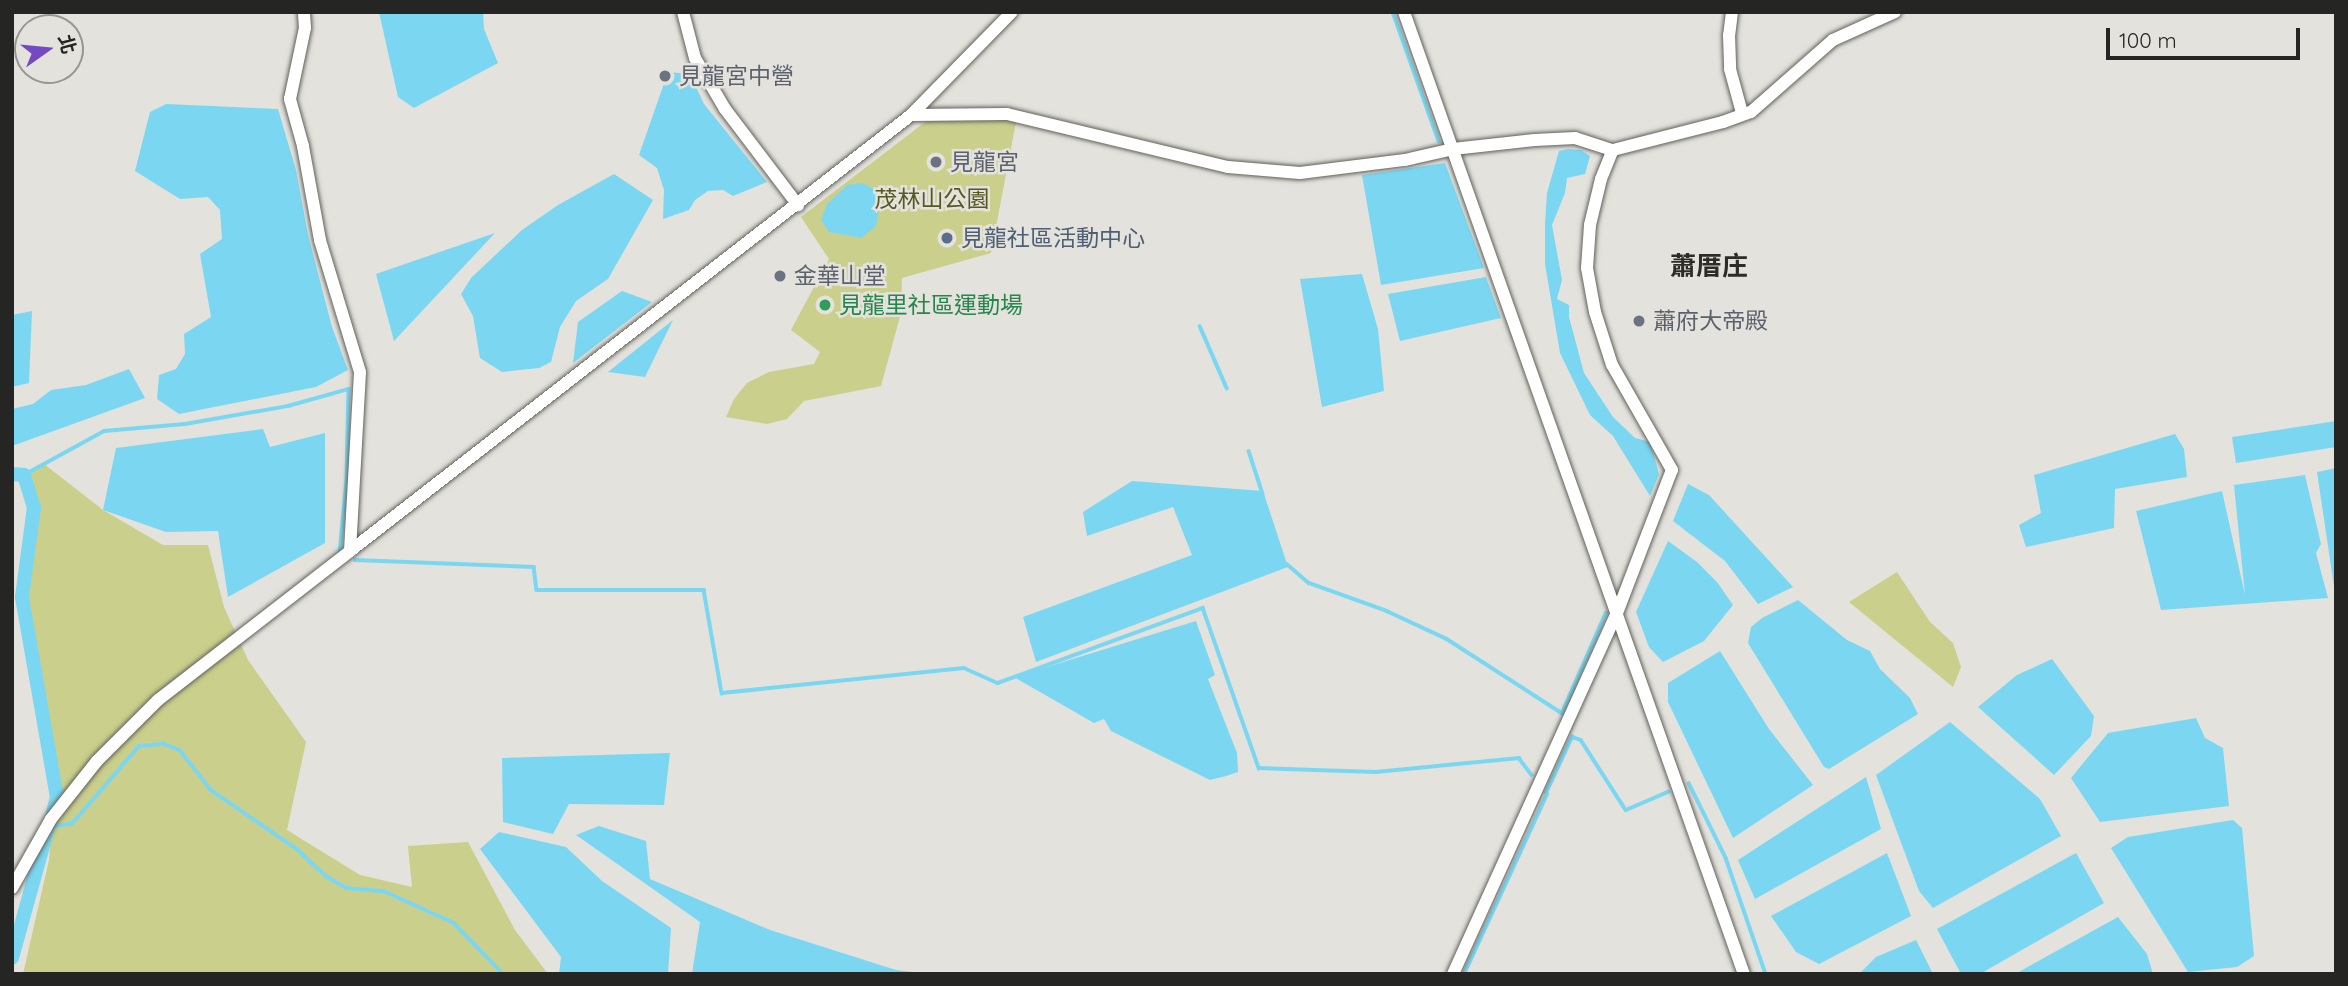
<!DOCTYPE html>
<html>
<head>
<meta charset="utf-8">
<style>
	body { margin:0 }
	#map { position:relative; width:2348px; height:986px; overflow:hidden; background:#e3e2dc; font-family:Quicksand,"Noto Sans TC",sans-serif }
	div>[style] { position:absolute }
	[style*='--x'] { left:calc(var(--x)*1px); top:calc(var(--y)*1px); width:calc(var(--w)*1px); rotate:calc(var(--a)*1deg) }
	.green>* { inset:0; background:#cbcf8c }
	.water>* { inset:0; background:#7bd7f1 }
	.stream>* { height:3.5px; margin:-1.75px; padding:0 1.75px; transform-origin:1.75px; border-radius:1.75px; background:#7bd7f1 }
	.canal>* { height:14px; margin:-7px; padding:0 7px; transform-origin:7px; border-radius:7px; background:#7bd7f1 }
	.roads { filter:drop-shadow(0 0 2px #62615c) drop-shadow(0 0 2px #62615c) }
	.minor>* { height:12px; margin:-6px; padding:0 6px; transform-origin:6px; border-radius:6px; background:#fff }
	.dots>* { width:19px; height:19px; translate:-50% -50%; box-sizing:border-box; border:4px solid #e3e2dc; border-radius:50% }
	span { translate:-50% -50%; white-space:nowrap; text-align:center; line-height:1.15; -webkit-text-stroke:5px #e3e2dc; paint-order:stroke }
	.worship-label { font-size:23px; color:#5b616d }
	.left { translate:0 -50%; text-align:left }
	.park-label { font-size:23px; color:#575822 }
	.service-label { font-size:23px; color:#4e5e75 }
	.leisure-label { font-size:23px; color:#27864d }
	.quarter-label { font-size:26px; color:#2d2c27; font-weight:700 }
	.frame { position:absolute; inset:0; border:14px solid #252523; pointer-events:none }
	.north { position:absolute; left:14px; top:14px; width:70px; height:70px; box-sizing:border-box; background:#e3e2dc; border:2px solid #979692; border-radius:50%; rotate:75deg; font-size:19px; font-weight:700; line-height:28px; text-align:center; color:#252523 }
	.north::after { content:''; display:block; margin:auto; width:24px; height:32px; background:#744ac3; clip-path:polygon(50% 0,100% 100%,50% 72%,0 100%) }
	.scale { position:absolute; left:2106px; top:28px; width:194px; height:32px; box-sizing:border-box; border:4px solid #252523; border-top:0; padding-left:9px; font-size:21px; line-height:24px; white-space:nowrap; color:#252523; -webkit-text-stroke:5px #e3e2dc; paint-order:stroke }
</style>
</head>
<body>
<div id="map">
	<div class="green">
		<i style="clip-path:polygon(933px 116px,1000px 118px,1016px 122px,991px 253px,902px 278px,901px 313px,881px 386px,804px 401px,787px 419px,767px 424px,726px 417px,734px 399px,747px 383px,769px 372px,814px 364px,820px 352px,791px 330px,829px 259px,801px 217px)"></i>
		<i style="clip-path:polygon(44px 464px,103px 510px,163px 545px,208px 545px,224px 607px,248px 660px,306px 742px,287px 830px,360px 875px,412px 887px,408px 846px,468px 842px,515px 930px,548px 974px,23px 974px,49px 860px,53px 812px,24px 583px,34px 507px,24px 475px)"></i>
		<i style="clip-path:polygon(1897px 572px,1930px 622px,1953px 643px,1961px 667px,1953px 687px,1849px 602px)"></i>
	</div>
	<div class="water">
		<i style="clip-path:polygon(379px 12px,483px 12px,484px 29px,498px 63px,414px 108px,398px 97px)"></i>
		<i style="clip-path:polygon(668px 72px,690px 74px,704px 104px,767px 182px,733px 196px,723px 190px,708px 191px,695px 200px,689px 210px,663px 219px,664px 190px,657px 168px,639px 155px)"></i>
		<i style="clip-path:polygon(166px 104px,278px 109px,296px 170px,308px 235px,332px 327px,348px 370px,316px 387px,179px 414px,157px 399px,159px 375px,176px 369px,185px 354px,184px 334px,211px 317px,200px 254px,222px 239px,220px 210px,208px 197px,180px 199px,135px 171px,150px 112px)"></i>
		<i style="clip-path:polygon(1568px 149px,1581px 150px,1590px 156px,1585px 174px,1567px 178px,1565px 193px,1552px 225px,1562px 280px,1557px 299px,1569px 305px,1569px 317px,1584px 373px,1613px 417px,1635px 438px,1650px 442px,1659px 474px,1650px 496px,1613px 436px,1590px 415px,1560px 353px,1545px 264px,1545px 224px,1547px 193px,1559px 151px)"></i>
		<i style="clip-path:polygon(1445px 163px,1484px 268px,1381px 285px,1362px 175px)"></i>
		<i style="clip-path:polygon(614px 174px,653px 200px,608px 279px,576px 301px,560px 327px,551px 362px,539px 368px,502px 372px,480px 358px,473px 316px,461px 294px,471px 278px,522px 230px,558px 205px)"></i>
		<i style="clip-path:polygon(862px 183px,874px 189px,880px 204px,876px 226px,861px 238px,829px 232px,821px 220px,827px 204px,847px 185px)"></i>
		<i style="clip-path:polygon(495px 233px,394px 341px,376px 274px)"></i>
		<i style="clip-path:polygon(1362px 274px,1378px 329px,1384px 391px,1322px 407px,1300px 279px)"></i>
		<i style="clip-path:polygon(1486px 277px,1501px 318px,1400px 341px,1388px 294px)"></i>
		<i style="clip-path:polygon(622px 291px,652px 302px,573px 363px,578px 322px)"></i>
		<i style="clip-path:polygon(32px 311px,29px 383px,12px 387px,12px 315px)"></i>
		<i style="clip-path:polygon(673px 320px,645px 377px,608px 372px)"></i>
		<i style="clip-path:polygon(129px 369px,145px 398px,12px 446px,12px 409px,33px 404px,51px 390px,86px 385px)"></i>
		<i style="clip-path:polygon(2336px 421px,2336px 447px,2236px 463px,2232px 437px)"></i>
		<i style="clip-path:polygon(263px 429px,270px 447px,325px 433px,325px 543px,228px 597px,218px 531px,166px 532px,103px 510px,116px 448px)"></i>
		<i style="clip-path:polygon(2175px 434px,2184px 449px,2187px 477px,2115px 489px,2114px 528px,2026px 547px,2019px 525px,2041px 513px,2034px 475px)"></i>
		<i style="clip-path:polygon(2336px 468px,2336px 600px,2317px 472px)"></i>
		<i style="clip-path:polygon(2305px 475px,2321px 544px,2316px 553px,2328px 598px,2161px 610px,2136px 511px,2222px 491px,2245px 595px,2234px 485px)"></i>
		<i style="clip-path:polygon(1132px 481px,1263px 491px,1288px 567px,1036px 662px,1023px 617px,1192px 555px,1173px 507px,1087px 536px,1083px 512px)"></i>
		<i style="clip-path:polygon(1688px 484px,1709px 495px,1793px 587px,1758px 604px,1725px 561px,1673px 521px)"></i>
		<i style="clip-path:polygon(1668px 541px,1697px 562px,1717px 582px,1733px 605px,1704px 641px,1663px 662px,1649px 647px,1636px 612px)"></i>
		<i style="clip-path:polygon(1798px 600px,1847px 640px,1870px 651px,1880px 669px,1910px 698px,1918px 714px,1829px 769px,1824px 767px,1748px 643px,1751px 627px,1762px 618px)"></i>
		<i style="clip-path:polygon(1196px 621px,1215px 675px,1208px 679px,1237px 753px,1238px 772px,1226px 776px,1210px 780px,1111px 731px,1104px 719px,1094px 723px,1014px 677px)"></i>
		<i style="clip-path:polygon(1720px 651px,1769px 729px,1813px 785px,1733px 838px,1668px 702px,1668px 683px)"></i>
		<i style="clip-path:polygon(2052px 659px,2094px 716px,2091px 736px,2054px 775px,1978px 707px,2017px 675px)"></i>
		<i style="clip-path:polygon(2196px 718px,2205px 738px,2223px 748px,2229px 806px,2100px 822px,2071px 778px,2108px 733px)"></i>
		<i style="clip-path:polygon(1950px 722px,2040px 799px,2061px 836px,1933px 908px,1919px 891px,1876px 775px)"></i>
		<i style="clip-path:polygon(670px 753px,664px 805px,569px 804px,553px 834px,503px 822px,502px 758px)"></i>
		<i style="clip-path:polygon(1866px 777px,1881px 829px,1755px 899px,1738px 860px)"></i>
		<i style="clip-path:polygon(2233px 820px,2242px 828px,2254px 956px,2237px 967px,2188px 972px,2111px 848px,2128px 837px)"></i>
		<i style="clip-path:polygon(599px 826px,646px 841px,650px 879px,770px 930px,896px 970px,929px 974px,692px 974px,700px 922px,576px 835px)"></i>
		<i style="clip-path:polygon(499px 832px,566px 847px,602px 881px,671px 928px,668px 974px,559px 974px,561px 957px,480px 849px)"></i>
		<i style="clip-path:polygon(1887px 853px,1911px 916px,1819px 964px,1796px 952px,1771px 916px)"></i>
		<i style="clip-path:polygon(2076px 853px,2104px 903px,1980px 974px,1961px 974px,1937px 929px)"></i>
		<i style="clip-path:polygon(2118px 917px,2147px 954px,2153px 974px,2015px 974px)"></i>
		<i style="clip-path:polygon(1916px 940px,1933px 974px,1859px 974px,1876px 957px)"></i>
	</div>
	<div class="stream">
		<i style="--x:1393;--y:12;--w:137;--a:70.4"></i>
		<i style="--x:1200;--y:326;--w:68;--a:66.5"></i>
		<i style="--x:1249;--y:451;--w:45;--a:72"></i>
		<i style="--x:24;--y:475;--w:91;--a:-28.8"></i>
		<i style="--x:104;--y:431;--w:81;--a:-4.9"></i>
		<i style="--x:185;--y:424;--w:105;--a:-9.9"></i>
		<i style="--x:288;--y:406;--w:63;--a:-15.6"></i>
		<i style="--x:349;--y:389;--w:92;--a:91.2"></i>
		<i style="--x:347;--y:481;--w:73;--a:95.5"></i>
		<i style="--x:355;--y:560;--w:179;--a:2.2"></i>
		<i style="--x:534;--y:567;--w:23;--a:83"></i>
		<i style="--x:537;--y:590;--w:167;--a:0"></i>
		<i style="--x:704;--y:590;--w:105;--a:80.1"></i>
		<i style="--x:722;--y:693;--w:243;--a:-5.9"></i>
		<i style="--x:964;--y:668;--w:37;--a:24"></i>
		<i style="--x:998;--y:683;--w:218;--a:-20.1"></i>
		<i style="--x:1203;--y:608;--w:170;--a:70.7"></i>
		<i style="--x:1259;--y:768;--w:117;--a:2"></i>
		<i style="--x:1376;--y:772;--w:144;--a:-5.6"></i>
		<i style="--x:1519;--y:758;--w:21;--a:53"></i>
		<i style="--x:1287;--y:564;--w:29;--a:41"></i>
		<i style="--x:1309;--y:583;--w:83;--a:19.7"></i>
		<i style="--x:1387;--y:611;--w:66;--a:25"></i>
		<i style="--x:1447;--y:639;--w:137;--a:32.8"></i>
		<i style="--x:1562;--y:713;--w:109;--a:-66.3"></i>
		<i style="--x:1689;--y:783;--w:84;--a:63.7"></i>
		<i style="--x:1726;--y:858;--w:123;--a:71"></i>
		<i style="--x:1546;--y:793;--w:62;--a:-65.1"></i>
		<i style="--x:1572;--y:737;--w:9;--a:18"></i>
		<i style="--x:1581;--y:740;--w:83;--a:57.3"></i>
		<i style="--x:1626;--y:810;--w:46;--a:-23.2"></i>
		<i style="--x:52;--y:826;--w:20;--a:-6"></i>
		<i style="--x:72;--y:824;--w:103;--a:-49.3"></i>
		<i style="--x:139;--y:746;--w:25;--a:-5"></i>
		<i style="--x:164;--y:744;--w:17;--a:21"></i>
		<i style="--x:180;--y:750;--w:51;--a:52.2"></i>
		<i style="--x:211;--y:790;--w:104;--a:34.5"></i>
		<i style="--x:297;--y:849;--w:40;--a:43"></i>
		<i style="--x:326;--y:876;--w:24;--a:30"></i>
		<i style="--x:347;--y:888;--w:37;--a:5"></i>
		<i style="--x:384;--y:891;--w:77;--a:24.6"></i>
		<i style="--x:454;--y:923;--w:71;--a:46.1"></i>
		<i style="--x:1464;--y:974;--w:198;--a:-65.2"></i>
	</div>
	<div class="canal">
		<i style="--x:12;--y:474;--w:12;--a:5"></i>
		<i style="--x:24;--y:475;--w:34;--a:73"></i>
		<i style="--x:34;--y:507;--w:91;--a:97.6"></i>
		<i style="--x:22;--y:597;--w:203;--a:80.1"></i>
		<i style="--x:57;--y:797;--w:16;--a:105"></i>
		<i style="--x:12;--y:958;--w:135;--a:-74.5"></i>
	</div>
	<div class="roads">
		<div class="minor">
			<i style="--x:683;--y:12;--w:48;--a:75.4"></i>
			<i style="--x:695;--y:58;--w:59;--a:59.5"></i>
			<i style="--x:725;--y:109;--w:121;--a:52.8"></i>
			<i style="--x:1404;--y:12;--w:1020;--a:70.54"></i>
			<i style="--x:1732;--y:12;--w:23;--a:97"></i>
			<i style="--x:1729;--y:35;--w:34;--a:88"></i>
			<i style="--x:1730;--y:69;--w:46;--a:74.7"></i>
			<i style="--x:911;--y:115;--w:96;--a:-0.6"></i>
			<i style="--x:1007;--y:114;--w:227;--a:13.5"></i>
			<i style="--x:1228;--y:167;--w:72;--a:4.8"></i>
			<i style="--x:1300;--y:173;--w:106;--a:-7.1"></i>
			<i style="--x:1405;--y:160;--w:49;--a:-12.9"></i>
			<i style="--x:1453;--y:149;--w:82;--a:-6.3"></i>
			<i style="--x:1535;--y:140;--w:40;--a:-2.9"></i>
			<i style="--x:1575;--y:138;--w:40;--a:18"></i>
			<i style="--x:350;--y:551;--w:711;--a:-37.85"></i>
			<i style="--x:911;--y:115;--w:144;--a:-45.6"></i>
			<i style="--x:12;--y:888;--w:79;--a:-60.5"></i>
			<i style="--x:51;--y:819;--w:74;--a:-51.6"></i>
			<i style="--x:97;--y:761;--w:86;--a:-45"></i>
			<i style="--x:158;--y:700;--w:243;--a:-37.8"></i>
			<i style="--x:350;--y:551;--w:179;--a:-86.8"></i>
			<i style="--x:360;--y:372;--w:138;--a:-106.9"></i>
			<i style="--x:320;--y:240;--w:96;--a:-100.3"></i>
			<i style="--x:303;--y:146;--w:49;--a:-105.5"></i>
			<i style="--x:290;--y:99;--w:73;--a:-78.1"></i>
			<i style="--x:305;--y:28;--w:16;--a:-94"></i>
			<i style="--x:1453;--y:974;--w:397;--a:-65.6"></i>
			<i style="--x:1617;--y:613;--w:153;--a:-69"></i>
			<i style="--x:1672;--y:470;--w:121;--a:-119.7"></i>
			<i style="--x:1612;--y:365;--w:56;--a:-107.8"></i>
			<i style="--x:1595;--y:312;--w:45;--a:-100.3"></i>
			<i style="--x:1587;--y:268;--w:43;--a:-86"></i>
			<i style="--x:1590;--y:225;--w:47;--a:-76.6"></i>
			<i style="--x:1601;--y:179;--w:31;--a:-68"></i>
			<i style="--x:1613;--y:150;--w:114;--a:-14.3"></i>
			<i style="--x:1723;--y:122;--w:30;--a:-20"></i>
			<i style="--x:1751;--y:112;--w:109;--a:-41.3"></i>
			<i style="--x:1833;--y:40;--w:68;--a:-24.3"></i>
		</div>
	</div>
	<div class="dots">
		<i style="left:665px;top:76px;background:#6b7280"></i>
		<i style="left:936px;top:162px;background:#6b7280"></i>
		<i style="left:947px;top:238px;background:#5c6f8a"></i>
		<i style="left:780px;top:276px;background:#6b7280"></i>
		<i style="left:825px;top:305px;background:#2e9e5b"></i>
		<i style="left:1639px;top:321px;background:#6b7280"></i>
	</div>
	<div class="worship-label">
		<span class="left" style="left:679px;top:76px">見龍宮中營</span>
		<span class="left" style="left:950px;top:162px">見龍宮</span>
		<span class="left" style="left:794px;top:276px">金華山堂</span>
		<span class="left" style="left:1653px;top:321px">蕭府大帝殿</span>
	</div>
	<div class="park-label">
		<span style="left:932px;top:199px">茂林山公園</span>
	</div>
	<div class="service-label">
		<span class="left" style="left:961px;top:238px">見龍社區活動中心</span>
	</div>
	<div class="leisure-label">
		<span class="left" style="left:839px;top:305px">見龍里社區運動場</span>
	</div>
	<div class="quarter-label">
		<span style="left:1709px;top:266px">蕭厝庄</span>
	</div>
	<div class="frame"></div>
	<div class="north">北</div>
	<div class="scale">100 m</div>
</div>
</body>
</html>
